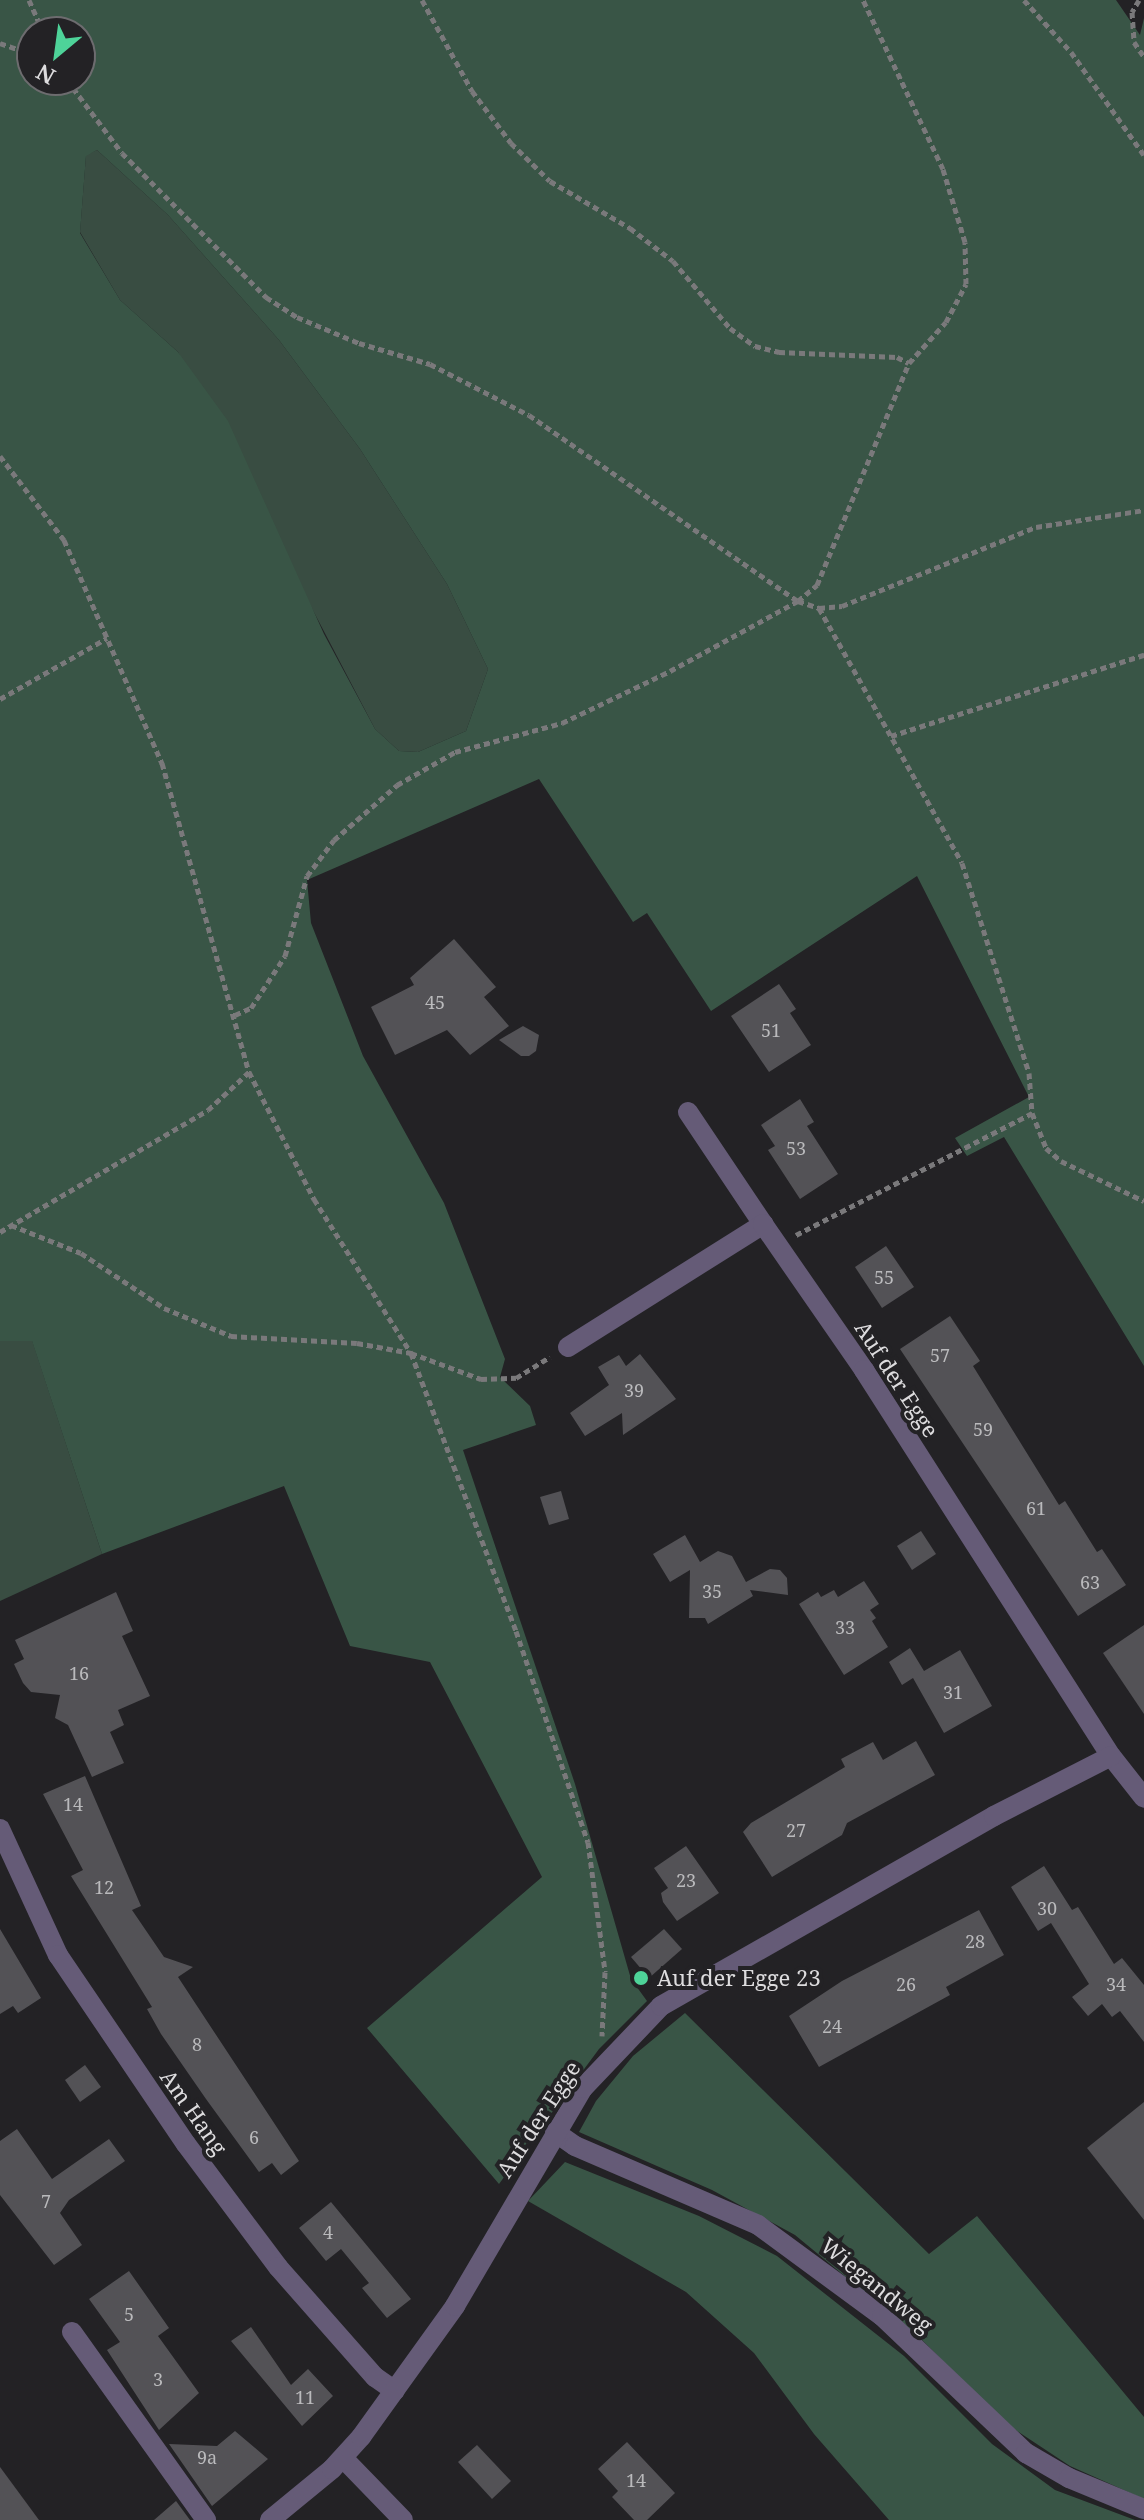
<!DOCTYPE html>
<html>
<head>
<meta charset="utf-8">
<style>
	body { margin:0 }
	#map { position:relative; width:1144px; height:2520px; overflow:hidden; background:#232225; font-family:"Noto Serif",serif }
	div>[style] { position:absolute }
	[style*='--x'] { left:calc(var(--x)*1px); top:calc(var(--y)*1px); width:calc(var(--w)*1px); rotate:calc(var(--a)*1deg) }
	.green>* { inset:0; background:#394d42 }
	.forest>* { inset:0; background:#395546 }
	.building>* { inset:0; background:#535256 }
	.path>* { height:5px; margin-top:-2.5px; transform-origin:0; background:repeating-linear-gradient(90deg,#7a797b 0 6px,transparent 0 10px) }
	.minor>* { height:20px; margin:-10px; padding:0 10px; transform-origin:10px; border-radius:10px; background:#655b77 }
	.dots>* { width:22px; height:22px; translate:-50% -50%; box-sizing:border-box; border:4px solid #232225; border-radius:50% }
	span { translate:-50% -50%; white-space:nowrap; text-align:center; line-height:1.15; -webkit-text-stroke:8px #232225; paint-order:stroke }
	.number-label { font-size:18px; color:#bababc }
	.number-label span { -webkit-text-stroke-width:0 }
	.street-label { font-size:22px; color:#dddcde }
	.poi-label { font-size:22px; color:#dddcde }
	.left { translate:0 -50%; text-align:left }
	.north { position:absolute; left:16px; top:16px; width:80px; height:80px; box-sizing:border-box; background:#232225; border:2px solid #6d6c6f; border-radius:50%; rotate:209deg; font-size:22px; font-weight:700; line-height:32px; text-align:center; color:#dddcde }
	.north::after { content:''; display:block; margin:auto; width:28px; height:36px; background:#4ed399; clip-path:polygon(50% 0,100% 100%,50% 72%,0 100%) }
</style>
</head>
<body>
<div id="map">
	<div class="green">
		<i style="clip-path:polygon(97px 150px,168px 215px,279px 340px,360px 449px,447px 584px,488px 669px,466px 731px,418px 752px,399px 751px,375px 729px,178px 352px,120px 300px,80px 232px,86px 155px)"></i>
		<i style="clip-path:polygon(32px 1340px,102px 1554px,0 1601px,0 1341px)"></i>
	</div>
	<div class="forest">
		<i style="clip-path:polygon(evenodd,0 0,1116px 0,1140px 35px,1144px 18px,1144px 1366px,1004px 1137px,967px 1156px,955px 1138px,1029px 1097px,917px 876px,711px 1011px,647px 913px,633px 922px,539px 779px,307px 880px,311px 923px,363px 1056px,444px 1203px,505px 1359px,500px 1377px,530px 1406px,536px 1425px,463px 1450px,575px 1784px,631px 1979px,647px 2001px,599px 2049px,499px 2184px,367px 2028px,542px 1877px,430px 1662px,350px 1646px,284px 1486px,102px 1554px,32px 1341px,0 1341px,0 0,80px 32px,80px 80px,32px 80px,32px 32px,80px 32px,0 0,97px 150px,168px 215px,279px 340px,360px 449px,447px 584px,488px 669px,466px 731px,418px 752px,399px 751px,375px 729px,324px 634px,228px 421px,178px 352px,120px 300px,80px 233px,86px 156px,97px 150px)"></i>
		<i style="clip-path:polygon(685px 2013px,929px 2254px,977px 2216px,1144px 2417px,1144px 2499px,1070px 2466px,1008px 2425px,921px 2339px,795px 2235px,712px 2190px,579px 2132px,596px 2101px,633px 2056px)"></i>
		<i style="clip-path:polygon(565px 2162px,699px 2216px,777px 2256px,904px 2356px,992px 2444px,1055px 2490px,1135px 2520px,889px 2520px,814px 2434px,754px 2353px,686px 2292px,528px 2201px)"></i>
	</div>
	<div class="building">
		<i style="clip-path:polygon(454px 939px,496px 987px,484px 997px,509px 1026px,470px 1055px,447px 1030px,395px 1055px,371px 1007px,414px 985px,410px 978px)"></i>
		<i style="clip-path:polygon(779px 984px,796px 1009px,790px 1013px,811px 1045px,769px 1072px,731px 1016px)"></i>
		<i style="clip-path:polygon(523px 1026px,539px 1035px,536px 1051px,529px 1056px,521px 1056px,499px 1040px)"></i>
		<i style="clip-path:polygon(800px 1099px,814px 1122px,807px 1126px,838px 1174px,800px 1199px,768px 1150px,775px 1146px,761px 1125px)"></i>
		<i style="clip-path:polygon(886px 1246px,914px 1287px,882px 1308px,855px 1267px)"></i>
		<i style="clip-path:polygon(950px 1316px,980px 1361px,973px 1366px,1059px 1505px,1065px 1501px,1097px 1552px,1102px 1549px,1126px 1585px,1078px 1616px,900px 1349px)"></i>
		<i style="clip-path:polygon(640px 1354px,676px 1399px,623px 1435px,622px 1413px,585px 1436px,570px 1413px,609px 1385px,598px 1367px,619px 1355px,626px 1366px)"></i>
		<i style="clip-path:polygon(561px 1491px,569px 1519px,549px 1525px,540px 1497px)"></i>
		<i style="clip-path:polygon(921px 1531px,936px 1554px,912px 1570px,897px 1546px)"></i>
		<i style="clip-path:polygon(685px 1535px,700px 1562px,718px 1551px,732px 1556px,746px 1582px,770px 1569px,780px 1570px,787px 1578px,788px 1595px,750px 1590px,753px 1596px,708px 1624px,705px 1618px,689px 1618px,690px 1570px,670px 1582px,653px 1554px)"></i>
		<i style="clip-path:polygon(864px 1581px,879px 1604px,870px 1610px,876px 1618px,872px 1621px,888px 1647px,844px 1675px,799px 1604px,818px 1592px,821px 1597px,834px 1590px,838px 1597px)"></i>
		<i style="clip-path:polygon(116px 1592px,133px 1631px,122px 1636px,150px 1696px,118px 1710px,124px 1725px,110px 1732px,124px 1763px,92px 1777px,68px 1725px,55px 1718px,60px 1695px,31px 1692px,23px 1683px,14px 1664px,24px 1659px,15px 1640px)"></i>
		<i style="clip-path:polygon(1144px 1625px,1144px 1714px,1103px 1653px)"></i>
		<i style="clip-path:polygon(910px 1648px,924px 1671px,960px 1650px,992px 1706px,944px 1733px,913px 1678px,902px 1685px,889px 1662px)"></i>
		<i style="clip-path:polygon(916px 1741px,935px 1775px,847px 1823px,842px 1835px,772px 1877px,743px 1832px,751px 1823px,845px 1767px,841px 1759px,873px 1742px,883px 1760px)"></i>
		<i style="clip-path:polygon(85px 1776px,141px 1906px,132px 1910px,164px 1957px,193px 1967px,178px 1977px,299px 2161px,281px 2175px,272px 2163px,259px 2172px,206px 2099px,161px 2034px,147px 2009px,152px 2007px,71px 1876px,83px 1870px,43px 1794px)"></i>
		<i style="clip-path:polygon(686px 1846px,719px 1893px,677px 1921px,663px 1902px,661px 1893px,668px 1888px,654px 1868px)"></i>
		<i style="clip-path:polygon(1044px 1866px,1072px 1910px,1078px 1907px,1114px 1964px,1122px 1958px,1144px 1985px,1144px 2042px,1120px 2011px,1112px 2017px,1102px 2004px,1088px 2016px,1072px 1997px,1089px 1984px,1051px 1923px,1038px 1931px,1011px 1887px)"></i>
		<i style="clip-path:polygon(979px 1910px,1004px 1955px,946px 1987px,950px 1995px,819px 2067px,789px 2016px,842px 1981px)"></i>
		<i style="clip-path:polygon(0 1929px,41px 1998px,18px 2013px,13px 2006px,0 2014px)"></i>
		<i style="clip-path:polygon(664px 1929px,682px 1949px,649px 1978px,631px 1957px)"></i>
		<i style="clip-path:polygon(85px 2065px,101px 2087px,80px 2102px,65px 2080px)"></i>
		<i style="clip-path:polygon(1144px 2102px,1144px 2220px,1087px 2148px)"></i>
		<i style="clip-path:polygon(17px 2129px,52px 2179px,109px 2139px,125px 2161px,69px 2200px,60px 2213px,82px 2245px,54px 2265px,0 2195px,0 2141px)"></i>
		<i style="clip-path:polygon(331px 2202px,411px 2299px,387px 2318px,362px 2288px,369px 2283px,341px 2249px,326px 2261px,299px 2228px)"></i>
		<i style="clip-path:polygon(129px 2271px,169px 2328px,158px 2336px,199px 2393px,159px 2430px,107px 2350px,120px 2342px,89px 2299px)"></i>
		<i style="clip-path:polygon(251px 2327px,291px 2385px,308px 2369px,333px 2396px,302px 2426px,231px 2341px)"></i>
		<i style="clip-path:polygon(235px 2431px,268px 2459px,212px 2506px,169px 2444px,217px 2446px)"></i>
		<i style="clip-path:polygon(627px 2442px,675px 2493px,647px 2520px,634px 2520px,612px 2497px,618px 2491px,598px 2469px)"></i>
		<i style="clip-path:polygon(477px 2445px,511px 2481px,492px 2499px,458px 2462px)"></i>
		<i style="clip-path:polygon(0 2467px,39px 2520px,0 2520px)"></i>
		<i style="clip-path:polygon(176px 2501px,190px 2520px,154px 2520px)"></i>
	</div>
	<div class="path">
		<i style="--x:29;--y:0;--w:35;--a:66"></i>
		<i style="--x:422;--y:0;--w:104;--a:61.2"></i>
		<i style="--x:472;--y:91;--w:65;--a:53.1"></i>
		<i style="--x:511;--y:143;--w:54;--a:44.3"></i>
		<i style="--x:550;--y:181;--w:93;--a:30.4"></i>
		<i style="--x:630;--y:228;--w:54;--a:37.5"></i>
		<i style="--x:673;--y:261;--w:88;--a:49.6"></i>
		<i style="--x:730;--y:328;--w:31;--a:36"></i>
		<i style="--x:755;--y:346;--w:25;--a:14"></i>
		<i style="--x:779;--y:352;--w:118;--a:2.4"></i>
		<i style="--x:897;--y:357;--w:13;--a:27"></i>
		<i style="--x:1024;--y:0;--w:70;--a:47.9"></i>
		<i style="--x:1071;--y:52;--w:126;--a:54.7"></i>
		<i style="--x:1139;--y:0;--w:14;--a:120"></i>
		<i style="--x:1132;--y:12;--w:30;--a:86"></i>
		<i style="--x:1134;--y:42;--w:18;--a:56"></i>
		<i style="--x:0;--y:43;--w:34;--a:19"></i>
		<i style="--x:67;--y:80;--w:91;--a:53"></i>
		<i style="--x:122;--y:153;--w:204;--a:45"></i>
		<i style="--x:266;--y:297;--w:37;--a:33"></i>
		<i style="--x:297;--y:317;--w:67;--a:22.8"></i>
		<i style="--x:359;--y:343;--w:74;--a:16.5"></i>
		<i style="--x:430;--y:364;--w:111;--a:27.3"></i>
		<i style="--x:529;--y:415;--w:327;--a:34.7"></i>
		<i style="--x:798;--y:601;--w:22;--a:18"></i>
		<i style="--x:819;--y:608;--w:23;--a:-5"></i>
		<i style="--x:842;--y:606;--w:209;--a:-22.2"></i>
		<i style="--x:1036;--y:527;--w:109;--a:-8.9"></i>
		<i style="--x:0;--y:456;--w:106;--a:52.7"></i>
		<i style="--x:64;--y:540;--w:244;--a:66.3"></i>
		<i style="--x:162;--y:763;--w:321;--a:74.3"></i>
		<i style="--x:249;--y:1072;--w:143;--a:62.9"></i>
		<i style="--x:314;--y:1199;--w:182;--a:57.8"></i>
		<i style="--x:411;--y:1353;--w:297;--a:69.3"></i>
		<i style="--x:516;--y:1631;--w:223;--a:71.2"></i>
		<i style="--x:588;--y:1842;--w:131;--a:82.5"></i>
		<i style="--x:605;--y:1972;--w:64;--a:92.7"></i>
		<i style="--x:819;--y:608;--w:292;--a:60.7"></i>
		<i style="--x:962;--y:863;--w:220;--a:72.3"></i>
		<i style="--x:1029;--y:1073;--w:40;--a:85.7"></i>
		<i style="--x:1032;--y:1113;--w:38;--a:68"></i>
		<i style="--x:1046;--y:1148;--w:20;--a:41"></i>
		<i style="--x:1061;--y:1161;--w:92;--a:25.7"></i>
		<i style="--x:0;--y:699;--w:123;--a:-29.7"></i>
		<i style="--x:891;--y:736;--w:266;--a:-17.8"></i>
		<i style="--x:235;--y:1015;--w:17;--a:-24"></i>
		<i style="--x:251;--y:1008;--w:62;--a:-56.8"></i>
		<i style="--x:285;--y:956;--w:83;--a:-74.6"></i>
		<i style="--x:307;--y:876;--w:45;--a:-53.1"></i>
		<i style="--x:334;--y:840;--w:84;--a:-41.1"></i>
		<i style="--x:397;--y:785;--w:67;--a:-29.6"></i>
		<i style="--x:455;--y:752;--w:111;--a:-15.2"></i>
		<i style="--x:562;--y:723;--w:120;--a:-25.7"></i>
		<i style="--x:670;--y:671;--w:146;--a:-28.7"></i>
		<i style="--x:798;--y:601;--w:25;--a:-40"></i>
		<i style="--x:817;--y:585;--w:240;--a:-67.5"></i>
		<i style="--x:909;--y:363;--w:55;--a:-47.9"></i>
		<i style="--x:946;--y:322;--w:43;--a:-62.2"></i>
		<i style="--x:966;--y:284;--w:42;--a:-91.4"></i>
		<i style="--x:965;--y:242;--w:76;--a:-106.8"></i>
		<i style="--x:943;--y:169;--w:187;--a:-115.3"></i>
		<i style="--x:11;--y:1225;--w:75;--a:21.8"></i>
		<i style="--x:81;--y:1253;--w:100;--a:33.5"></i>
		<i style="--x:164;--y:1308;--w:73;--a:22.7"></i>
		<i style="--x:231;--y:1336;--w:126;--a:3.2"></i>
		<i style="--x:357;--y:1343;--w:55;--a:10.5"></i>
		<i style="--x:411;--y:1353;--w:75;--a:20.4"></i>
		<i style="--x:481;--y:1379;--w:35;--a:-2"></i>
		<i style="--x:516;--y:1378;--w:40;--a:-32"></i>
		<i style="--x:0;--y:1232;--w:241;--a:-30.4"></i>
		<i style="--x:208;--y:1110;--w:56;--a:-42.8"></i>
		<i style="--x:796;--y:1235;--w:266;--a:-27.3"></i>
	</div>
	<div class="minor">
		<i style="--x:688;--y:1112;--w:135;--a:56.2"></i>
		<i style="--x:568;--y:1347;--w:231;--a:-32.2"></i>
		<i style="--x:763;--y:1224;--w:178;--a:55.3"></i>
		<i style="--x:864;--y:1370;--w:458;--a:57.4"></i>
		<i style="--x:1111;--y:1756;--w:53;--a:51.8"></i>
		<i style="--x:0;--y:1829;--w:139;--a:65.3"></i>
		<i style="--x:58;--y:1955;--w:228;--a:55.9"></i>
		<i style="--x:186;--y:2144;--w:154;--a:53.2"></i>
		<i style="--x:278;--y:2267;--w:147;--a:48.6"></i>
		<i style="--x:375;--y:2377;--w:24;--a:35"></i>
		<i style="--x:555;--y:2132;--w:24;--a:35"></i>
		<i style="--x:575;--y:2146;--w:199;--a:23.3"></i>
		<i style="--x:758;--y:2225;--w:154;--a:36.3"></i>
		<i style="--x:882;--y:2316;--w:199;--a:43.6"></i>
		<i style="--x:1026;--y:2453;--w:50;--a:30.2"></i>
		<i style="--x:1069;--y:2478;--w:81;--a:22.5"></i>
		<i style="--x:72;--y:2332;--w:231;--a:54.5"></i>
		<i style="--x:343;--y:2458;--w:86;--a:45.9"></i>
		<i style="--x:270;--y:2520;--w:80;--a:-39.4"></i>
		<i style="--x:332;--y:2469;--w:43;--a:-47.8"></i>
		<i style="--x:361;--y:2437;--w:161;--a:-54.3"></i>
		<i style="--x:455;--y:2306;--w:253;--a:-59.6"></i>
		<i style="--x:583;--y:2088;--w:113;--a:-46.4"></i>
		<i style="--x:661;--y:2006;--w:383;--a:-29.7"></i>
		<i style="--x:994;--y:1816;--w:131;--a:-27.1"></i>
	</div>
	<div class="dots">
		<i style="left:641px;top:1978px;background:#4ed399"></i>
	</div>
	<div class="number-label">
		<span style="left:435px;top:1002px">45</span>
		<span style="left:771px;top:1030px">51</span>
		<span style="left:796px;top:1148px">53</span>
		<span style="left:884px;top:1277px">55</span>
		<span style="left:940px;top:1355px">57</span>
		<span style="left:634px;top:1390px">39</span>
		<span style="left:983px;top:1429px">59</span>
		<span style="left:1036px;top:1508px">61</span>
		<span style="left:1090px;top:1582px">63</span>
		<span style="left:712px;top:1591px">35</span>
		<span style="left:845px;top:1627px">33</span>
		<span style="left:79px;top:1673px">16</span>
		<span style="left:953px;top:1692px">31</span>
		<span style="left:73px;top:1804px">14</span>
		<span style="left:796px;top:1830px">27</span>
		<span style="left:686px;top:1880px">23</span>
		<span style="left:104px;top:1887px">12</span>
		<span style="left:1047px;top:1908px">30</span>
		<span style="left:975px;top:1941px">28</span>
		<span style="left:906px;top:1984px">26</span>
		<span style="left:1116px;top:1984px">34</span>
		<span style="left:832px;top:2026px">24</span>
		<span style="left:197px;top:2044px">8</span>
		<span style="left:254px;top:2137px">6</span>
		<span style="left:46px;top:2201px">7</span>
		<span style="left:328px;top:2232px">4</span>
		<span style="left:129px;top:2314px">5</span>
		<span style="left:158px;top:2379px">3</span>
		<span style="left:305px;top:2397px">11</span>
		<span style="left:207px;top:2457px">9a</span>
		<span style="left:636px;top:2480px">14</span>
	</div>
	<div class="street-label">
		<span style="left:897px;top:1379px;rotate:57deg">Auf der Egge</span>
		<span style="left:194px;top:2112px;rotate:55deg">Am Hang</span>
		<span style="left:538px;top:2119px;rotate:-57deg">Auf der Egge</span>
		<span style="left:877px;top:2285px;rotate:39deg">Wiegandweg</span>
	</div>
	<div class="poi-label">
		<span class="left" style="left:657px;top:1978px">Auf der Egge 23</span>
	</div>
	<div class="north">N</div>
</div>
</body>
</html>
